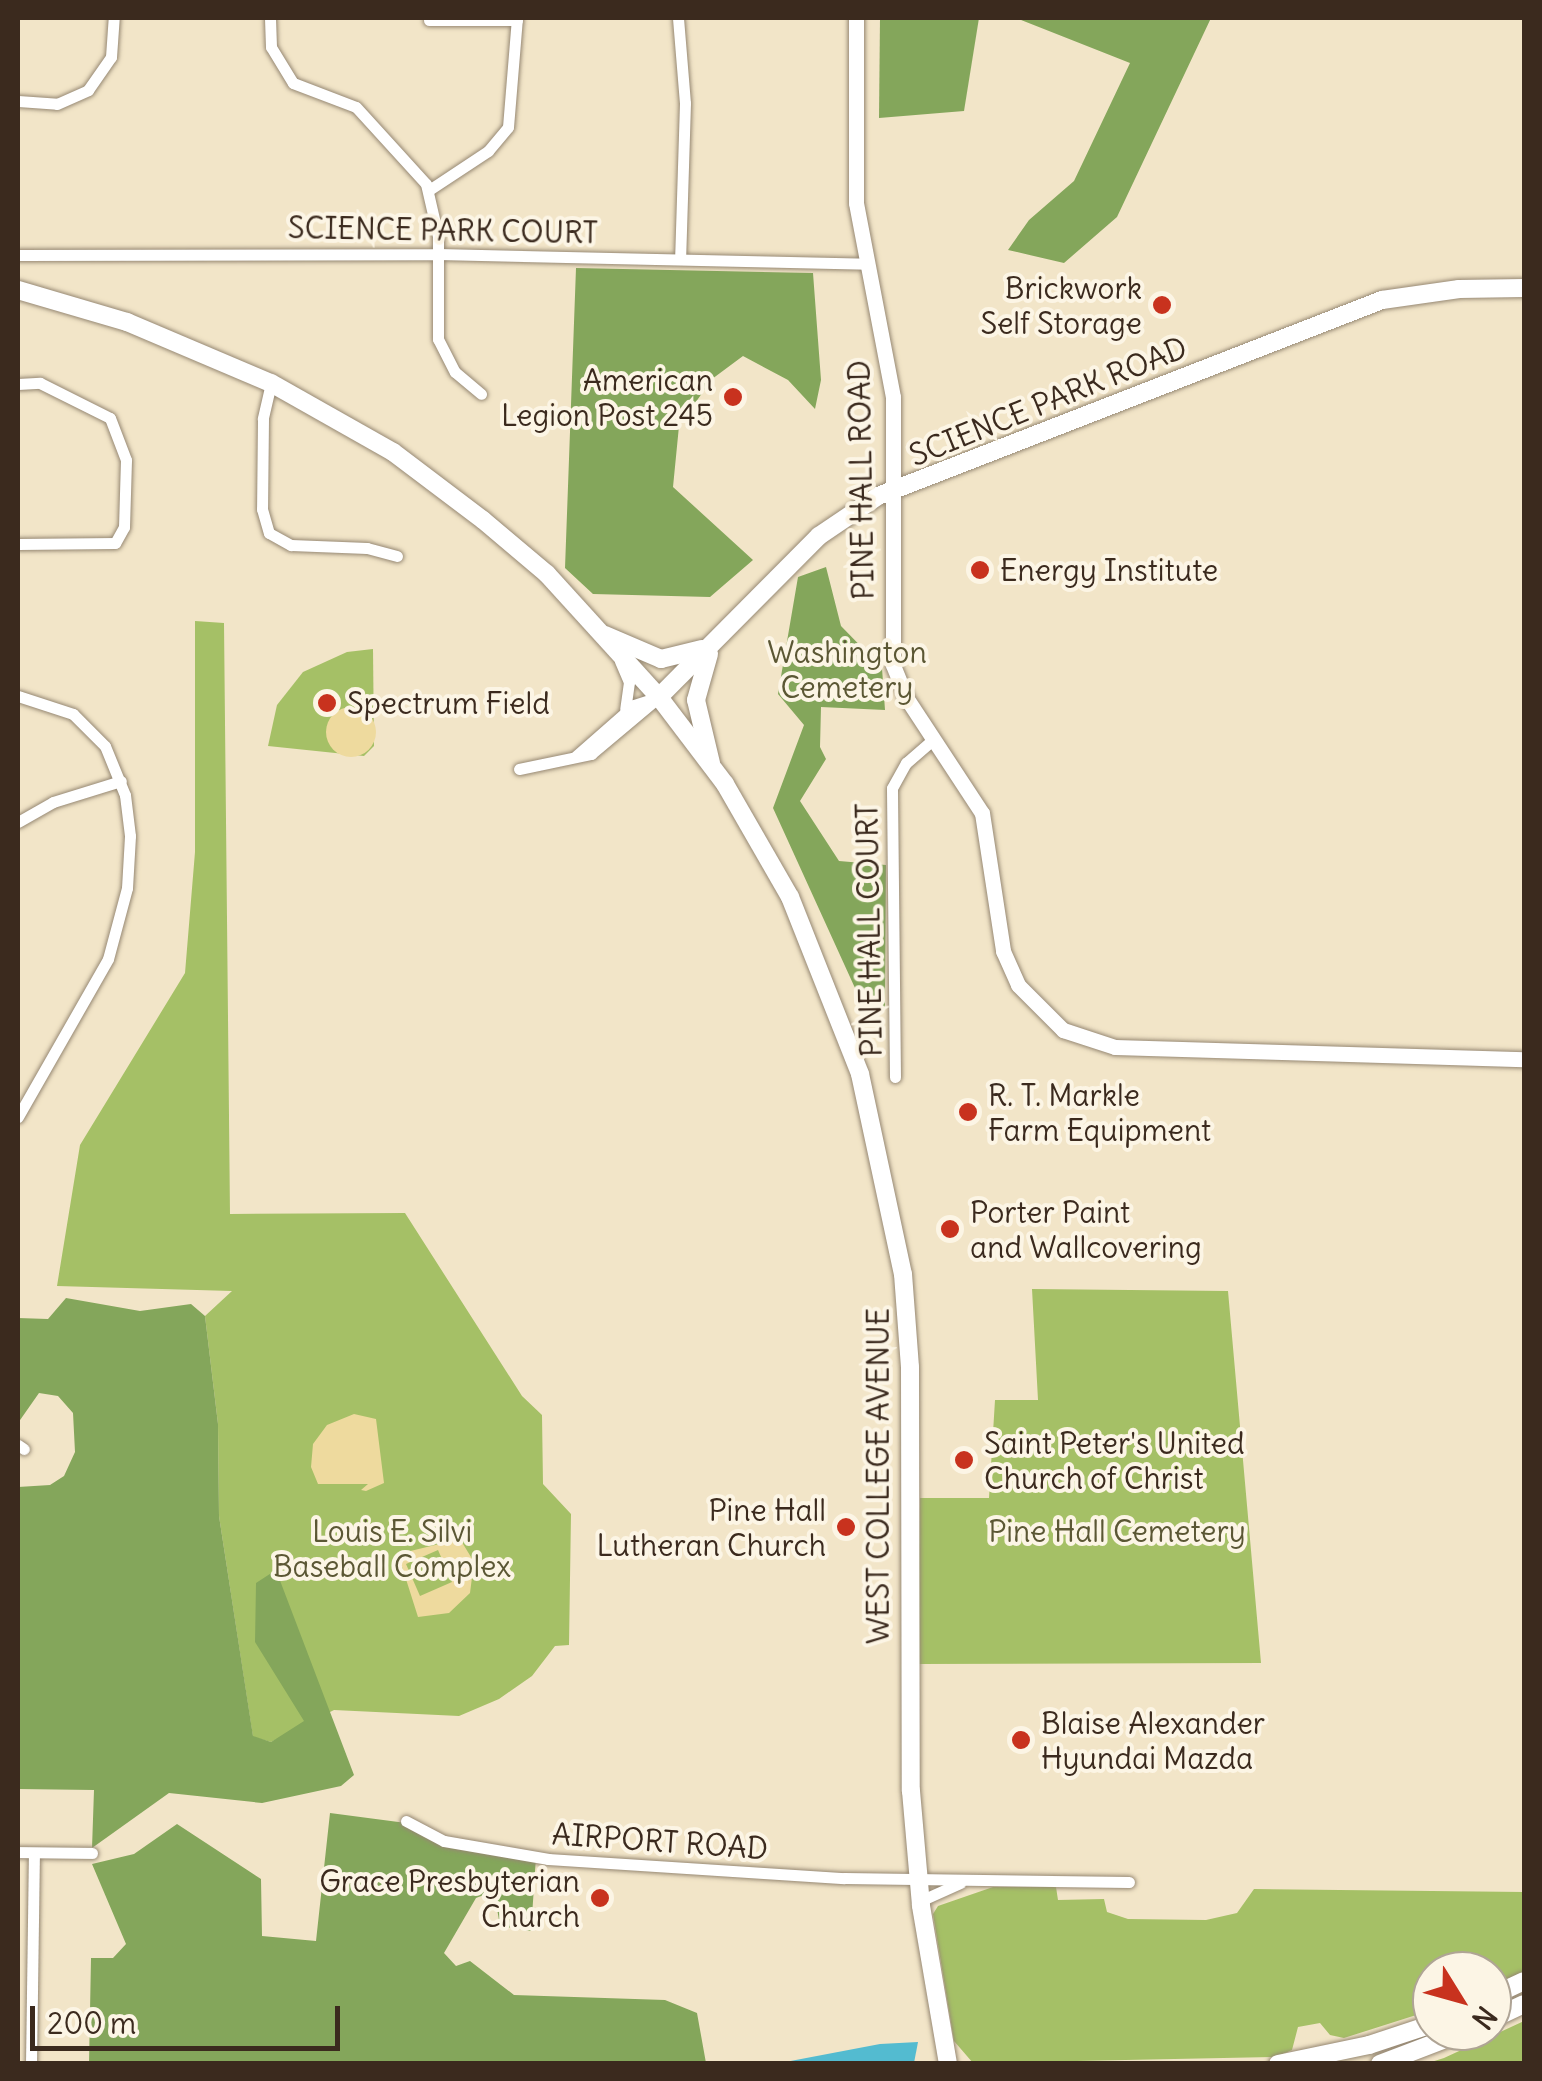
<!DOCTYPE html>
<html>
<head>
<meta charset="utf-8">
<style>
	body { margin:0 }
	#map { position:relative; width:1542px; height:2081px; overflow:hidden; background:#f2e5c8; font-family:Delius,sans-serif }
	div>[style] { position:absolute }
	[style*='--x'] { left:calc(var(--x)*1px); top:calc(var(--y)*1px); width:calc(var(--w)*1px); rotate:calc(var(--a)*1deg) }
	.green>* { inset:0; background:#a5c066 }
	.forest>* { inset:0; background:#84a65b }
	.sand>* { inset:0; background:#eeda9e }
	.round { border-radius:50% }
	.water>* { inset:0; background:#53bbd0 }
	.roads { filter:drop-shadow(0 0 2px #968873) drop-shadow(0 0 2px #968873) }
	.minor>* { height:11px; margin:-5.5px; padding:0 5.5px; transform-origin:5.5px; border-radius:5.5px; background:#fff }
	.tertiary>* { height:15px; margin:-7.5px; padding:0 7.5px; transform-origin:7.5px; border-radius:7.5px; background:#fff }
	.secondary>* { height:18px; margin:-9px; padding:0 9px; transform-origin:9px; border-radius:9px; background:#fff }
	.primary>* { height:18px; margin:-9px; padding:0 9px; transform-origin:9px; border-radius:9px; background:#fff }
	.dots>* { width:28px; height:28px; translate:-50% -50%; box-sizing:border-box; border:5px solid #fcf5e5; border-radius:50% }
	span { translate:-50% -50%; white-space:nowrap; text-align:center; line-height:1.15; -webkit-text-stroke:8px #fcf5e5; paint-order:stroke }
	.street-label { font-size:30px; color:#3b2a1e }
	.poi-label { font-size:30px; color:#3b2a1e }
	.right { translate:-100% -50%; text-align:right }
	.left { translate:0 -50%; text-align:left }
	.park-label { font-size:30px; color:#5b5734 }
	.frame { position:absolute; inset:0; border:20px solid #3b2a1e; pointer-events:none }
	.north { position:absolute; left:1412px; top:1951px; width:100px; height:100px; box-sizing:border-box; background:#fcf5e5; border:2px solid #afa495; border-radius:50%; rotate:127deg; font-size:28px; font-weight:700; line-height:40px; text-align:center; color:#3b2a1e }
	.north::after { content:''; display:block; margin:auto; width:35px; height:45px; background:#c8321e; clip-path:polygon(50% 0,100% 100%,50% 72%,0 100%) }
	.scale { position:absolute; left:30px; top:2006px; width:310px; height:45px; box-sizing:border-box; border:5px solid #3b2a1e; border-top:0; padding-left:12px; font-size:30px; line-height:35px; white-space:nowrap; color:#3b2a1e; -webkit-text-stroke:8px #fcf5e5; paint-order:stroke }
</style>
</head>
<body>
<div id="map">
	<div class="green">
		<i style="clip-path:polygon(195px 621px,224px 623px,230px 1214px,405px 1213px,522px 1396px,542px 1415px,543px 1484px,571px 1514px,569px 1645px,555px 1646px,532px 1676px,499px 1699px,459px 1716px,334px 1710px,271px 1742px,253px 1737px,219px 1516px,218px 1424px,205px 1316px,232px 1291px,57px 1286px,80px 1145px,185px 973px,195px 852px)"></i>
		<i style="clip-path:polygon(373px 649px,374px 746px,364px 756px,268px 746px,277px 705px,303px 672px,347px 652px)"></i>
		<i style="clip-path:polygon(1032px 1289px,1228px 1291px,1261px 1663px,917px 1664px,920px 1498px,989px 1498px,995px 1400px,1038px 1400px)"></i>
		<i style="clip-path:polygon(993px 1887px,1056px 1887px,1058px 1900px,1104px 1899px,1107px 1912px,1128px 1919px,1206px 1920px,1237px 1913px,1254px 1889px,1524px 1892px,1524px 1973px,1492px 1989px,1492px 1971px,1432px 1971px,1432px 2010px,1344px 2038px,1330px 2035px,1320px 2023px,1298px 2027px,1292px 2050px,1276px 2057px,973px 2063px,954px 2041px,933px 1914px,938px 1906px)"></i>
		<i style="clip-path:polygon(1524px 2021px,1524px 2063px,1428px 2063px,1444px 2058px)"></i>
	</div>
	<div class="forest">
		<i style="clip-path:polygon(880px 18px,979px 18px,964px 111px,879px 118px)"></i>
		<i style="clip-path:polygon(1016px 18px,1211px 18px,1117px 217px,1064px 263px,1008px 250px,1029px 220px,1074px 181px,1130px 63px)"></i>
		<i style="clip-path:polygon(576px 268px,813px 273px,821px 380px,815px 409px,788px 380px,743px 356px,712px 379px,679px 426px,673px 487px,753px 560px,710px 597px,593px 594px,565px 568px)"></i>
		<i style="clip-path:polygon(826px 567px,841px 626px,882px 668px,885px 710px,821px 707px,820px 747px,826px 759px,800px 801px,839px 861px,886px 865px,885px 1007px,865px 1010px,773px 808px,804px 725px,778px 694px,798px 577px)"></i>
		<i style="clip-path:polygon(66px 1298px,140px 1311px,191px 1304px,205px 1316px,218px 1424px,219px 1516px,253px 1736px,271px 1742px,304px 1721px,255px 1642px,256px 1583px,276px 1570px,354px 1775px,341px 1786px,262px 1803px,169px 1793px,92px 1848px,94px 1790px,18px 1789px,18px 1487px,50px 1485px,64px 1476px,75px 1452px,73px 1413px,58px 1396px,39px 1393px,18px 1423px,18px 1318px,48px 1319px)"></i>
		<i style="clip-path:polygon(330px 1813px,406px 1823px,430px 1836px,536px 1857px,531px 1931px,500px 1926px,494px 1891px,476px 1898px,444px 1953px,456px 1966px,470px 1961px,514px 1995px,665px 2000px,697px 2013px,706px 2063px,89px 2064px,91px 1958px,113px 1958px,126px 1944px,92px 1864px,134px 1854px,177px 1824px,261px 1879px,262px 1936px,316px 1941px)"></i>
	</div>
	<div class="sand">
		<i class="round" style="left:326px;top:707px;width:50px;height:50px"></i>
		<i style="clip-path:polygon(354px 1414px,376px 1419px,384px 1483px,366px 1491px,361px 1490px,368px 1484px,318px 1484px,311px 1467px,313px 1444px,327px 1425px)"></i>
		<i style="clip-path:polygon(evenodd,460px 1539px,474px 1562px,470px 1593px,449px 1613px,418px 1617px,398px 1554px,460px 1539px,438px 1550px,452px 1582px,420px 1596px,406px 1564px,438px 1550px)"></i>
	</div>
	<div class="water">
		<i style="clip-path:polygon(918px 2042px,914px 2063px,780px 2063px,880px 2044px)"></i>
	</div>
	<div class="roads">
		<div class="minor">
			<i style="--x:270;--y:18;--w:29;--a:88"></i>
			<i style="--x:271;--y:47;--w:42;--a:58.6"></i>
			<i style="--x:293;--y:83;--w:67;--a:20.9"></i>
			<i style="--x:356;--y:107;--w:104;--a:47.7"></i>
			<i style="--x:426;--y:184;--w:53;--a:77"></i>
			<i style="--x:438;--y:236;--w:103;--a:90"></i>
			<i style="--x:438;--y:339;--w:37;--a:63"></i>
			<i style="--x:455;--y:372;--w:34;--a:40"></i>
			<i style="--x:678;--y:18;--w:85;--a:85.3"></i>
			<i style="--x:685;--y:103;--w:156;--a:91.8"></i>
			<i style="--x:429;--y:20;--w:88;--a:0"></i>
			<i style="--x:18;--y:101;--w:39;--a:4"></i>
			<i style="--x:57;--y:104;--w:34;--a:-24"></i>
			<i style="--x:88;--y:90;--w:40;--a:-55.1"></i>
			<i style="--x:111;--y:57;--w:39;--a:-86"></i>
			<i style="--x:429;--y:190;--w:71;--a:-33.5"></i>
			<i style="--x:488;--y:151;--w:31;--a:-50"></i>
			<i style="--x:508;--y:127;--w:109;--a:-85.3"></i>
			<i style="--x:18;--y:255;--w:420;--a:-0.1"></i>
			<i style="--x:438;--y:254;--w:430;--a:1.3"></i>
			<i style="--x:271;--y:383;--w:37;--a:103"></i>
			<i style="--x:263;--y:419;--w:90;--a:90.6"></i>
			<i style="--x:262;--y:509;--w:25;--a:74"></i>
			<i style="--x:269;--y:533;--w:25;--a:29"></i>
			<i style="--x:291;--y:545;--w:76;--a:2.3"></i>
			<i style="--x:367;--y:548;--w:31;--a:15"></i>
			<i style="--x:18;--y:384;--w:22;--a:-3"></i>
			<i style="--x:40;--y:383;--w:78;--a:26.6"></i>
			<i style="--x:110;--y:418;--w:45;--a:69.1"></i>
			<i style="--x:126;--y:460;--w:67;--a:91.7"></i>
			<i style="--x:124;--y:527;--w:18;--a:119"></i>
			<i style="--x:115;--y:543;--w:97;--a:179.4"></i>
			<i style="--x:620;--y:661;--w:23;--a:67"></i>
			<i style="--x:629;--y:682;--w:27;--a:98"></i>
			<i style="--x:18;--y:696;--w:58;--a:18.1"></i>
			<i style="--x:73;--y:714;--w:45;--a:45"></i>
			<i style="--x:105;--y:746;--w:53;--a:67.8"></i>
			<i style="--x:125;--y:795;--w:41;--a:83"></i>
			<i style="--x:130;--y:836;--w:52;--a:93.3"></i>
			<i style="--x:127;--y:888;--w:73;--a:105"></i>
			<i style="--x:108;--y:959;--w:182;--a:119.7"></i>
			<i style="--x:576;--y:756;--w:77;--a:-41.3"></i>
			<i style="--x:634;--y:705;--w:26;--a:-18"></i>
			<i style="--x:519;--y:769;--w:74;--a:-11.8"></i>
			<i style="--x:591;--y:754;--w:89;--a:-40"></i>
			<i style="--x:18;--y:822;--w:40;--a:-29.7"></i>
			<i style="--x:53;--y:802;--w:71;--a:-17.2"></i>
			<i style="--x:895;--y:1077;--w:289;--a:-90.6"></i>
			<i style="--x:892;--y:788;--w:29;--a:-61"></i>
			<i style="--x:906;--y:763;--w:37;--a:-41"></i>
			<i style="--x:18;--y:1445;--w:7;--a:34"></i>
			<i style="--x:406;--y:1821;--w:43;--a:27.8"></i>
			<i style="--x:444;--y:1841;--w:106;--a:9.8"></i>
			<i style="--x:548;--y:1859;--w:297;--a:3.7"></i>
			<i style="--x:844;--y:1878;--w:285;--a:0.8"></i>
			<i style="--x:18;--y:1852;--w:74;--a:0.8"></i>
			<i style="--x:920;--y:1901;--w:44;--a:-24.2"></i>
			<i style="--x:31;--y:2064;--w:211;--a:-89.2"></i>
		</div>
		<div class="tertiary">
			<i style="--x:856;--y:18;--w:185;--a:90"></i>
			<i style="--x:856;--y:203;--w:197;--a:79.2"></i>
			<i style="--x:893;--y:397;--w:268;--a:90"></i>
			<i style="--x:893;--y:665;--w:37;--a:68"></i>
			<i style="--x:907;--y:699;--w:136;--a:56.7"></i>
			<i style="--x:982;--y:813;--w:140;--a:81.3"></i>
			<i style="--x:1003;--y:951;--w:37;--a:66"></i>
			<i style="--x:1018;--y:985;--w:64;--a:45"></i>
			<i style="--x:1063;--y:1030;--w:55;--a:18.1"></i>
			<i style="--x:1115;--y:1047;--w:409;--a:1.7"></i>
		</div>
		<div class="secondary">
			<i style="--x:605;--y:635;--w:61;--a:23.2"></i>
			<i style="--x:661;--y:659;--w:42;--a:-13.7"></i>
			<i style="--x:709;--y:654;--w:48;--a:105.8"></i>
			<i style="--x:696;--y:700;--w:65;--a:76.6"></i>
			<i style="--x:659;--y:697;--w:227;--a:-45.2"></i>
			<i style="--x:819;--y:536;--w:71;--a:-34.1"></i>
			<i style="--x:878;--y:496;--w:541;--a:-21.25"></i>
			<i style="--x:1382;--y:300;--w:78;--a:-8.1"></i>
			<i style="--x:1459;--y:289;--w:65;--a:-0.9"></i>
			<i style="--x:1492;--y:1996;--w:35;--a:-25"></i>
			<i style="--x:1492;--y:2019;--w:35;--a:-25"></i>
			<i style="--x:1278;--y:2064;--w:93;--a:-11.8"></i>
			<i style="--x:1369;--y:2045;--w:66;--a:-18.4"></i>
			<i style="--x:1380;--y:2064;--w:92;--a:-21"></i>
		</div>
		<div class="primary">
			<i style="--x:18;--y:290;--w:114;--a:16.4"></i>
			<i style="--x:127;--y:322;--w:156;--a:23"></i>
			<i style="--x:271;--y:383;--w:140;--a:29.5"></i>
			<i style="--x:393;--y:452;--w:113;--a:37.1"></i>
			<i style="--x:483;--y:520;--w:84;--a:40.2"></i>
			<i style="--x:547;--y:574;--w:166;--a:47.7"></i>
			<i style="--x:659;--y:697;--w:109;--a:52.8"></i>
			<i style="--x:725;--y:784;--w:130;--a:60.1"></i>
			<i style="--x:790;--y:897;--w:190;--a:68.4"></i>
			<i style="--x:860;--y:1074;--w:205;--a:77.9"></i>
			<i style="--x:903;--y:1274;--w:93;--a:85.7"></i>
			<i style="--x:910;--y:1367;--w:424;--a:89.9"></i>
			<i style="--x:911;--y:1791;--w:115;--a:85"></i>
			<i style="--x:921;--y:1906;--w:160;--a:80.3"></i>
		</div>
	</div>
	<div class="dots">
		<i style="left:1162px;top:305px;background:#c8321e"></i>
		<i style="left:733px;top:397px;background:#c8321e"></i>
		<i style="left:980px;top:570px;background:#c8321e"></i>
		<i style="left:327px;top:703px;background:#c8321e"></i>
		<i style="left:968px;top:1112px;background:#c8321e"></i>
		<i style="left:950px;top:1229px;background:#c8321e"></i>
		<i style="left:964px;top:1460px;background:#c8321e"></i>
		<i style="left:846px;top:1527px;background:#c8321e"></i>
		<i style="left:1021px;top:1740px;background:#c8321e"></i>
		<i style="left:600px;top:1898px;background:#c8321e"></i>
	</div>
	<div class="street-label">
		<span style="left:443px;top:230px;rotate:1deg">SCIENCE PARK COURT</span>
		<span style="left:1048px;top:401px;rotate:-22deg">SCIENCE PARK ROAD</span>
		<span style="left:861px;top:480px;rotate:-91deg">PINE HALL ROAD</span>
		<span style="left:869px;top:930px;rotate:-91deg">PINE HALL COURT</span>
		<span style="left:878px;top:1476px;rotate:-90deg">WEST COLLEGE AVENUE</span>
		<span style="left:660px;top:1841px;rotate:4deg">AIRPORT ROAD</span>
	</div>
	<div class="poi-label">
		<span class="right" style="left:1142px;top:305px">Brickwork<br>Self Storage</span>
		<span class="right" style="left:713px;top:397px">American<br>Legion Post 245</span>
		<span class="left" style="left:1000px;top:570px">Energy Institute</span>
		<span class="left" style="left:347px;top:703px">Spectrum Field</span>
		<span class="left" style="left:988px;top:1112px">R. T. Markle<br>Farm Equipment</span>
		<span class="left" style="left:970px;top:1229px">Porter Paint<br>and Wallcovering</span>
		<span class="left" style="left:984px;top:1460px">Saint Peter's United<br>Church of Christ</span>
		<span class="right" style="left:826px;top:1527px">Pine Hall<br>Lutheran Church</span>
		<span class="left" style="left:1041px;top:1740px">Blaise Alexander<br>Hyundai Mazda</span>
		<span class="right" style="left:580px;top:1898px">Grace Presbyterian<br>Church</span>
	</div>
	<div class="park-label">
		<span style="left:847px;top:669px">Washington<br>Cemetery</span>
		<span style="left:392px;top:1548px">Louis E. Silvi<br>Baseball Complex</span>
		<span style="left:1117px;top:1531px">Pine Hall Cemetery</span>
	</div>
	<div class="frame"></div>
	<div class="north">N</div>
	<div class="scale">200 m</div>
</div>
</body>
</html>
